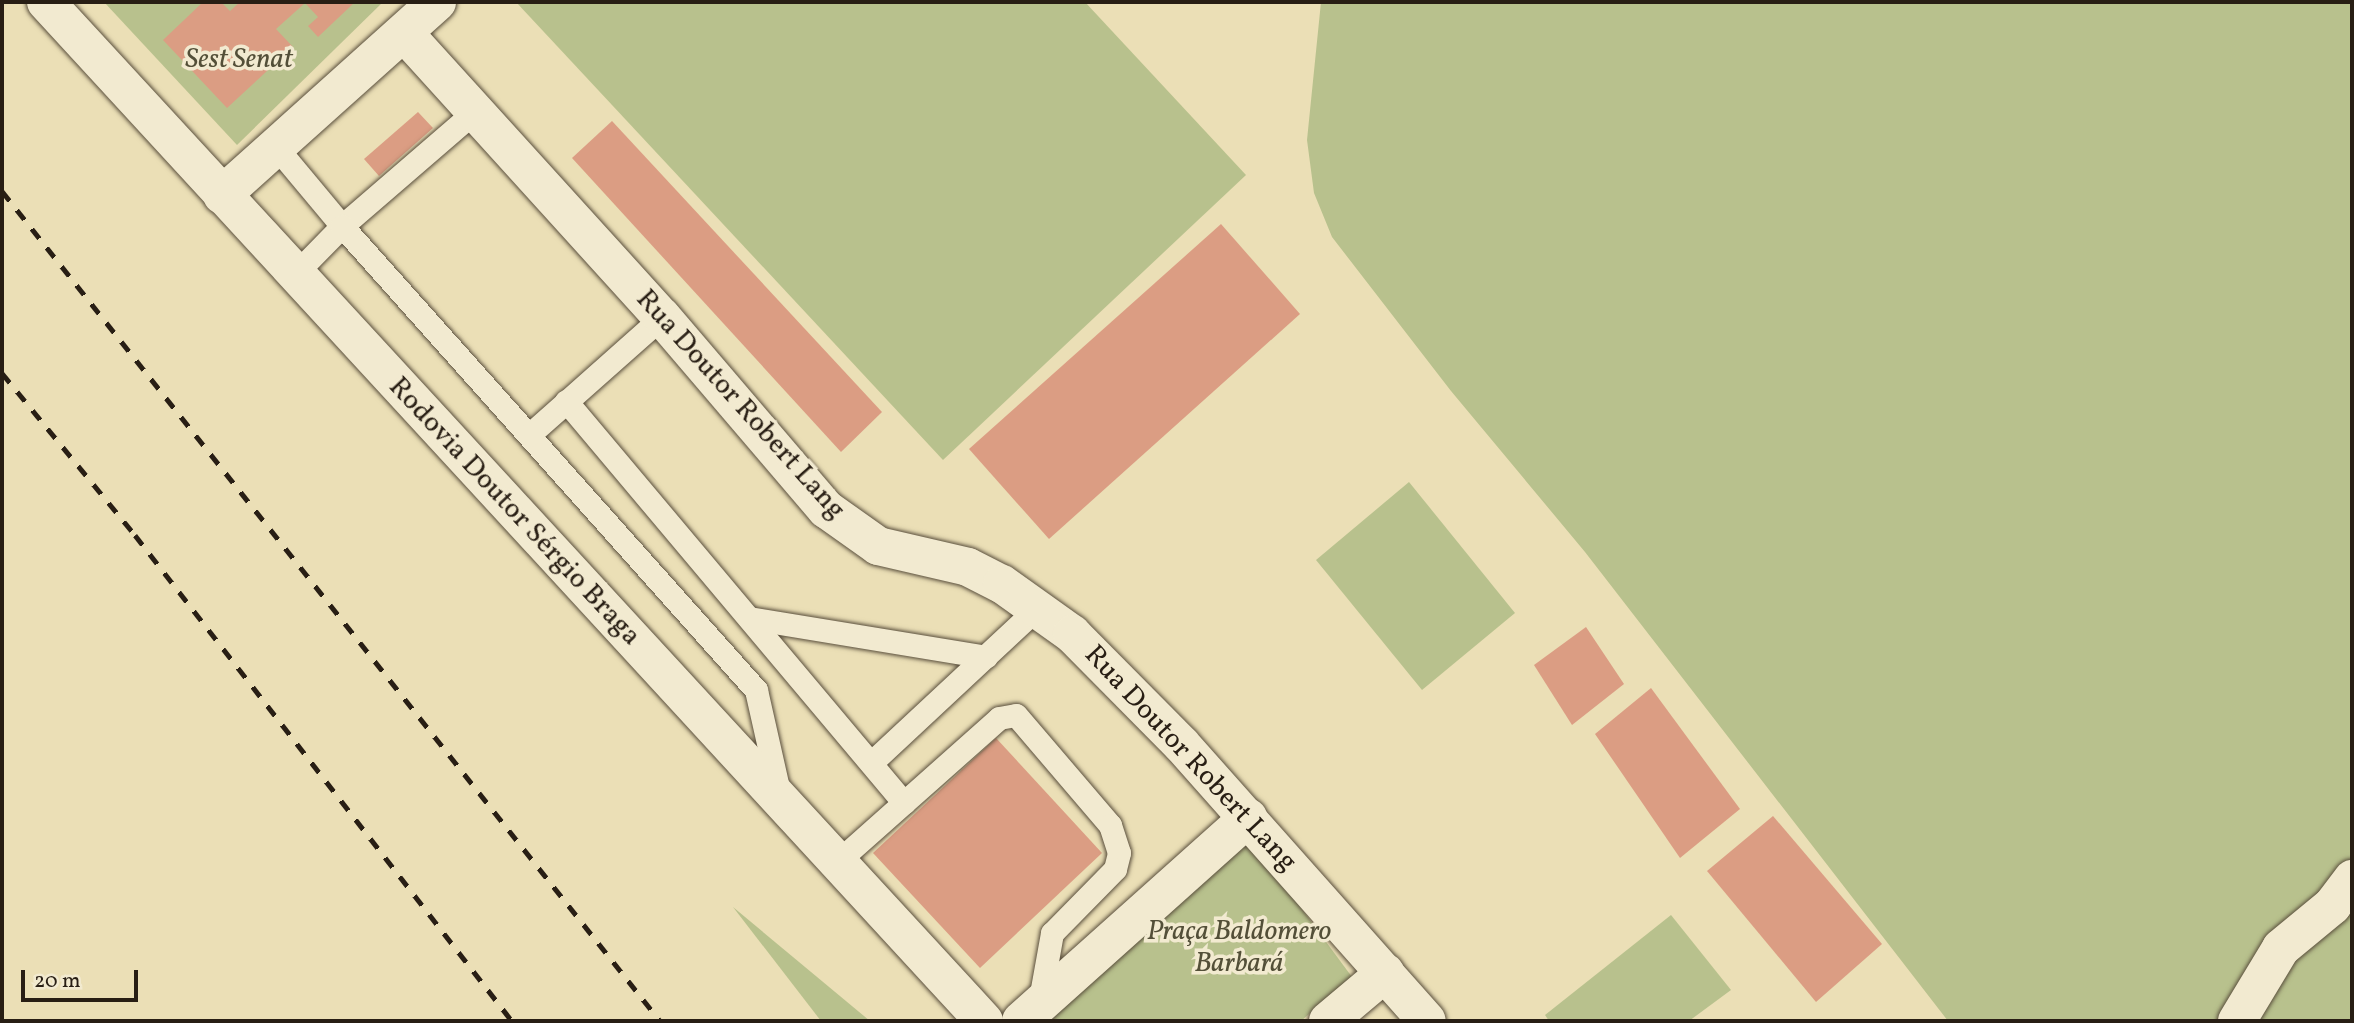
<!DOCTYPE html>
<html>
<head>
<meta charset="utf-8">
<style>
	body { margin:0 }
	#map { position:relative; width:2354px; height:1023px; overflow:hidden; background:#ebdfb6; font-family:Vollkorn,serif }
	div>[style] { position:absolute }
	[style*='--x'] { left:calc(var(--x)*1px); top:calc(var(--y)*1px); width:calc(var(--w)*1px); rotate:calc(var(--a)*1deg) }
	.green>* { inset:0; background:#b8c18d }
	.building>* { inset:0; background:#db9d83 }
	.roads { filter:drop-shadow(0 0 2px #594e3c) drop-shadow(0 0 2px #594e3c) }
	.lane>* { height:23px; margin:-11.5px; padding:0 11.5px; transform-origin:11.5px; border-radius:11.5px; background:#f2ead0 }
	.street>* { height:38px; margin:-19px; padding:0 19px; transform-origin:19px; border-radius:19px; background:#f2ead0 }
	.secondary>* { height:38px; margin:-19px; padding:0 19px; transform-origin:19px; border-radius:19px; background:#f2ead0 }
	.rail>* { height:5px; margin-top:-2.5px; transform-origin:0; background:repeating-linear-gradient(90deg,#281e14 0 12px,transparent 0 24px) }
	span { translate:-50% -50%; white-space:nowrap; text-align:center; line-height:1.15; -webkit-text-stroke:7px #f2ead0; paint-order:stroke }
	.park-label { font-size:28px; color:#534f38; font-style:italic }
	.street-label { font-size:28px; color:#281e14 }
	.frame { position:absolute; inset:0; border:4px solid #281e14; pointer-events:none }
	.scale { position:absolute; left:21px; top:970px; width:117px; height:32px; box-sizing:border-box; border:4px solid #281e14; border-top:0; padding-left:9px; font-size:21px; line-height:24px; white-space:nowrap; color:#281e14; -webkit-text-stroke:5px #f2ead0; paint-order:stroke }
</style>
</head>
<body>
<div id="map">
	<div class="green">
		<i style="clip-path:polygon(104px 2px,383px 2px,237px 145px)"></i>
		<i style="clip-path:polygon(516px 2px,1085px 2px,1246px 175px,943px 460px)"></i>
		<i style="clip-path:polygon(1321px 2px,2352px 2px,2352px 1021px,1948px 1021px,1585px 552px,1451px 391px,1332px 237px,1314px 193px,1307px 140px)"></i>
		<i style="clip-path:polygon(1409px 482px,1515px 613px,1422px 690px,1316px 560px)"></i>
		<i style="clip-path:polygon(1250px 839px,1352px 977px,1301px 1021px,1048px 1021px)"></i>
		<i style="clip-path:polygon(733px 907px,870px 1021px,821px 1021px)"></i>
		<i style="clip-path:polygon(1671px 915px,1731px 990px,1689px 1021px,1549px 1021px,1545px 1015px)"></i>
	</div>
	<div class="building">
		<i style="clip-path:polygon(203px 2px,221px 2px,230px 11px,240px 2px,355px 2px,318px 37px,308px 26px,318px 17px,305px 3px,276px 29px,293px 47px,227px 108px,163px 40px)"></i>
		<i style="clip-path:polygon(418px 112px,433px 128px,379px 176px,364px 159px)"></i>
		<i style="clip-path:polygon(612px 121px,882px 412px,841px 452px,572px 158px)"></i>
		<i style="clip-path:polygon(1221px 224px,1300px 314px,1049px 539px,969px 449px)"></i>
		<i style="clip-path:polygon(1586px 627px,1624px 684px,1572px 725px,1534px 665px)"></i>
		<i style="clip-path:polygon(1651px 688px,1740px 809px,1680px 858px,1595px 734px)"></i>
		<i style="clip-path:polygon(996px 738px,1102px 853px,980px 968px,873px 853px)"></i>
		<i style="clip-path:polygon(1773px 816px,1882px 944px,1816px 1002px,1707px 871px)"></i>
	</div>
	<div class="roads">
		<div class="lane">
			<i style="--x:276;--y:147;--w:103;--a:50.1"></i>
			<i style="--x:342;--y:226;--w:176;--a:-40.8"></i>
			<i style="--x:295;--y:274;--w:67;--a:-45.6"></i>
			<i style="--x:342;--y:226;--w:622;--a:48.26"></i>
			<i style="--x:756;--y:690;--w:105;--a:77.3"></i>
			<i style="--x:566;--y:401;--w:525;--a:49.94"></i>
			<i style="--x:529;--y:435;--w:178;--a:-41.6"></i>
			<i style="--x:749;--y:618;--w:240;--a:9.3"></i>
			<i style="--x:871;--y:763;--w:229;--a:-43"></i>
			<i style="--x:837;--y:862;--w:217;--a:-41.6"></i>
			<i style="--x:999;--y:718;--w:17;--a:-10"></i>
			<i style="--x:1016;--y:715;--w:145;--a:49.5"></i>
			<i style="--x:1110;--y:825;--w:29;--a:72"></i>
			<i style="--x:1119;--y:853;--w:16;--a:104"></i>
			<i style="--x:1115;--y:869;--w:90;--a:134.5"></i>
			<i style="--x:1052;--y:933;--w:73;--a:100.2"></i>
		</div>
		<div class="street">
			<i style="--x:405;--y:34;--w:382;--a:47.8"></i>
			<i style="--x:662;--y:317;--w:253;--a:49.5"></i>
			<i style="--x:826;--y:509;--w:64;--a:35.4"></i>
			<i style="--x:878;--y:546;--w:92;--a:13.1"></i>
			<i style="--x:968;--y:567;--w:38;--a:27"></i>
			<i style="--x:1002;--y:584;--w:86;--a:35.5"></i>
			<i style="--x:1072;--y:634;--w:155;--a:45.3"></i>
			<i style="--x:1181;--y:744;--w:370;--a:48.4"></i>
			<i style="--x:222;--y:195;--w:289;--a:-41.9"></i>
			<i style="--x:1021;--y:1021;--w:305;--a:-41.8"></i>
			<i style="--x:1328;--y:1021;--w:75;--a:-40.1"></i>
			<i style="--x:2237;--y:1021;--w:85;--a:-58.9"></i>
			<i style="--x:2281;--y:948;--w:66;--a:-39.5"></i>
			<i style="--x:2332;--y:906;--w:34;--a:-53"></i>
		</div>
		<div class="secondary">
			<i style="--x:46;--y:2;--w:1385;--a:47.37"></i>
		</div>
	</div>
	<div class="rail">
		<i style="--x:2;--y:191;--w:1059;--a:51.59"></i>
		<i style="--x:2;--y:373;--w:210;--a:50.6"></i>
		<i style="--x:135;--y:535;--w:615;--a:52.2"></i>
	</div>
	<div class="park-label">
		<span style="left:239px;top:60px">Sest Senat</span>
		<span style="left:1239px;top:948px">Praça Baldomero<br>Barbará</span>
	</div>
	<div class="street-label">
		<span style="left:740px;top:405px;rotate:48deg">Rua Doutor Robert Lang</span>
		<span style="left:514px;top:512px;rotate:47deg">Rodovia Doutor Sérgio Braga</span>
		<span style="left:1190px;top:759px;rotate:47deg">Rua Doutor Robert Lang</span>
	</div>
	<div class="frame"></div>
	<div class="scale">20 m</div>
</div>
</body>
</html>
